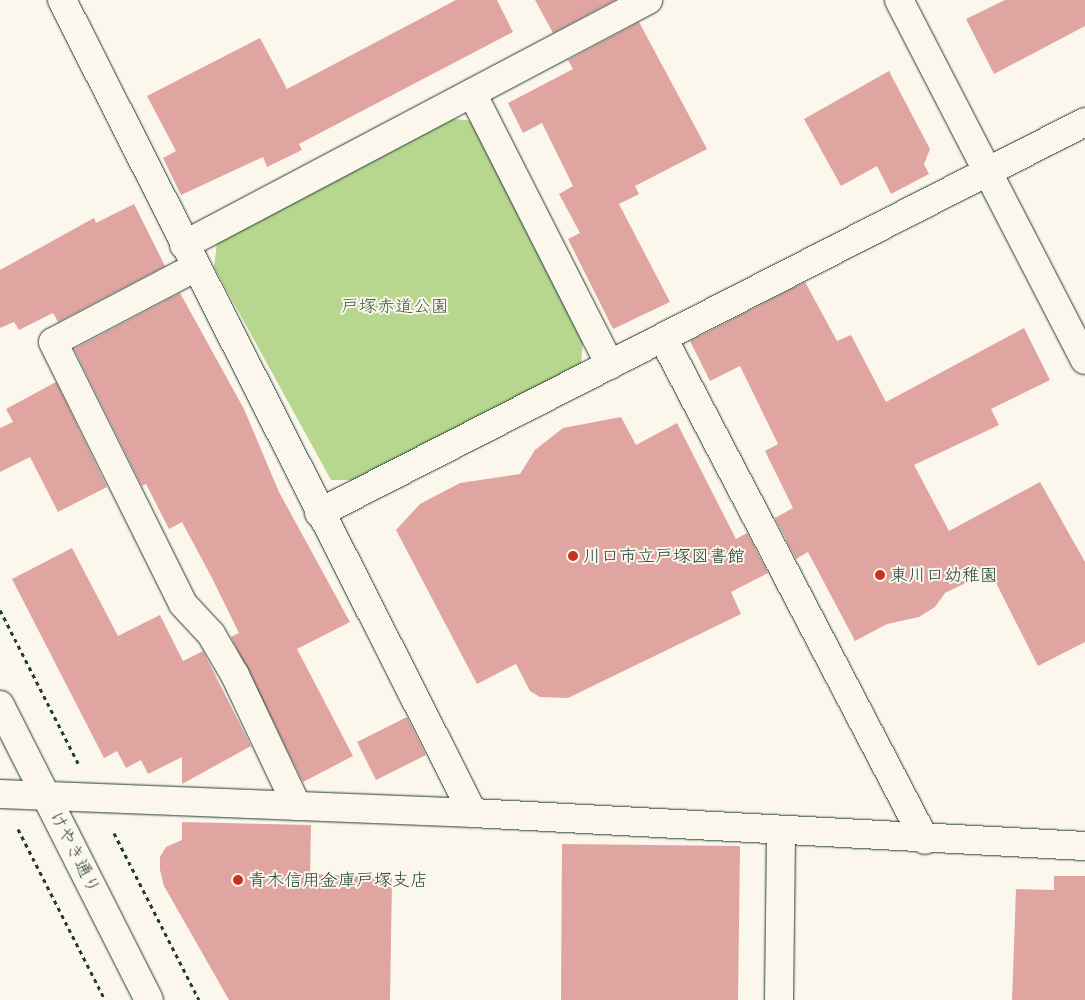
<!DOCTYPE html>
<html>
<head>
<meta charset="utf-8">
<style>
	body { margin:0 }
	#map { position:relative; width:1085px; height:1000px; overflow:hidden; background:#fbf7ec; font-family:"Patrick Hand","Klee One",sans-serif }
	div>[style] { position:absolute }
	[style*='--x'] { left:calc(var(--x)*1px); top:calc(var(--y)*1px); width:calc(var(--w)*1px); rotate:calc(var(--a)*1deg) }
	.green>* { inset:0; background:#b7d68e }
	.building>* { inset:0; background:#e0a5a0 }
	.path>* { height:3px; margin-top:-1.5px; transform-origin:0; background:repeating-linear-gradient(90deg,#1f3d34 0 4px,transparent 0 8px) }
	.roads { filter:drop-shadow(0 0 1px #1f3d34) drop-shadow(0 0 1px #1f3d34) }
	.street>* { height:28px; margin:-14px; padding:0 14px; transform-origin:14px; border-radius:14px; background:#fbf7ec }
	.secondary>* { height:28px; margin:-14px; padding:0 14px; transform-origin:14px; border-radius:14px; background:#fbf7ec }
	.dots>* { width:14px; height:14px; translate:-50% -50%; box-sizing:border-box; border:2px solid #fbf7ec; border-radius:50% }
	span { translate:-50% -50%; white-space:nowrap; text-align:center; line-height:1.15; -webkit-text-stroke:4px #fbf7ec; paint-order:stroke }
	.park-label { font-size:18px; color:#3d5c46 }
	.poi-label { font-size:18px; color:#1f3d34 }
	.left { translate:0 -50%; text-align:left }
	.street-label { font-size:18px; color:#1f3d34 }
</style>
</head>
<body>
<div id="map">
	<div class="green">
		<i style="clip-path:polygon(454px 119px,474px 121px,583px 340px,581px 365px,358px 480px,331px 480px,214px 267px,217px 243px)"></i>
	</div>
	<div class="building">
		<i style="clip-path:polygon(456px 0,497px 0,513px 32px,299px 144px,302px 150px,267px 167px,263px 157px,181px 195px,163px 158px,176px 151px,147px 96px,260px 38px,287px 89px)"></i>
		<i style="clip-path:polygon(535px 0,615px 0,553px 33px)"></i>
		<i style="clip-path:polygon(1005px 0,1085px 0,1085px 26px,994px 74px,966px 19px)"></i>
		<i style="clip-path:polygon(639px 22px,707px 149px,635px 186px,639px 194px,619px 204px,670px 302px,613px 329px,568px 239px,580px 233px,559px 194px,573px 186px,542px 123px,523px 133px,508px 103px,573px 69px,568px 60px)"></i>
		<i style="clip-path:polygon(889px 71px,930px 149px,924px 164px,929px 174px,891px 194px,877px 166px,841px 186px,804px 119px)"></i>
		<i style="clip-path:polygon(134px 204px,165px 266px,58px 322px,53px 313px,19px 330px,14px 322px,0 328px,0 270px,94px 218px,96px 223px)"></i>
		<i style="clip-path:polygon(805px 282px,837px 341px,851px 335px,886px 402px,1024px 328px,1050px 380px,991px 409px,999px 425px,914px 465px,949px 531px,1040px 482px,1085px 562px,1085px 642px,1038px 666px,992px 575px,986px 578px,984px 574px,945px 593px,935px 607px,919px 617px,887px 624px,855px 641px,808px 552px,796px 559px,775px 518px,793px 508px,765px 451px,778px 444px,740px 366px,710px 381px,690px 341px)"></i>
		<i style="clip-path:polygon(180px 293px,244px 409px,279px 492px,350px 622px,297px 649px,353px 756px,303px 782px,231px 637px,239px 633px,212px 578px,182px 522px,169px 529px,146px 484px,142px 486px,74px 349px)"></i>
		<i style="clip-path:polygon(56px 382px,107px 487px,58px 512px,30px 457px,0 472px,0 428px,13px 422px,6px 409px)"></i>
		<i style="clip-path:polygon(621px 417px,636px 445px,677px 423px,736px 539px,747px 533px,768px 573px,731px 592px,741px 614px,568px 698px,540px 697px,530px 691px,516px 664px,477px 684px,396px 530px,420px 504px,460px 483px,520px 474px,535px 450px,563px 428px)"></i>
		<i style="clip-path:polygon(72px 548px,118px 636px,160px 615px,183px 661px,203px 651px,251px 746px,182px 784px,182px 757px,148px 774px,141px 760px,126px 768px,117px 751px,104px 758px,12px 579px)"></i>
		<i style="clip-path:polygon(407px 717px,426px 755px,376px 780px,357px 742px)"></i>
		<i style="clip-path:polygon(182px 822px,311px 825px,310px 874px,392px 878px,390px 1000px,229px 1000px,164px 886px,160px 870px,160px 857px,166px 847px,182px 840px)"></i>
		<i style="clip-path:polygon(562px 844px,740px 846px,738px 1000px,561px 1000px)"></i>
		<i style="clip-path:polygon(1054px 876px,1085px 876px,1085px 1000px,1012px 1000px,1016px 889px,1054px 890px)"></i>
	</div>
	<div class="path">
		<i style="--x:0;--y:610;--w:172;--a:63"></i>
		<i style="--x:18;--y:829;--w:192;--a:63"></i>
		<i style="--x:114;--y:833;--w:187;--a:63"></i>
	</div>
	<div class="roads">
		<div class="street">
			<i style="--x:62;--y:0;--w:911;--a:63.18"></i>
			<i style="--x:899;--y:0;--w:405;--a:62.7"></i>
			<i style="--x:472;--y:93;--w:305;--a:63.1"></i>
			<i style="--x:184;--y:245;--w:525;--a:-27.83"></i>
			<i style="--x:196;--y:267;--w:161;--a:152.3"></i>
			<i style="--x:53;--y:342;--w:292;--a:63.6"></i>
			<i style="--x:183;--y:604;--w:41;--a:47"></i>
			<i style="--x:211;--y:634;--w:48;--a:59.7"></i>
			<i style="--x:235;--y:675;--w:145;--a:64.7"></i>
			<i style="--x:663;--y:338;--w:566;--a:62.44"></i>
			<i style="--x:319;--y:513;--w:860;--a:-27.04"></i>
			<i style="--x:0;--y:794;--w:473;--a:2.3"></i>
			<i style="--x:473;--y:813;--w:613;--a:3.09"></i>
			<i style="--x:779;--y:1000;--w:167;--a:-89.3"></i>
		</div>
		<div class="secondary">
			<i style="--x:0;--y:705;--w:330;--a:63.2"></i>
		</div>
	</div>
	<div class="dots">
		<i style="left:573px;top:556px;background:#c8321e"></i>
		<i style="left:880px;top:575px;background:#c8321e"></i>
		<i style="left:238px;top:880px;background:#c8321e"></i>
	</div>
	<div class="park-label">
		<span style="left:395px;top:306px">戸塚赤道公園</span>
	</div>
	<div class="poi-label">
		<span class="left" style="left:583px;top:556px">川口市立戸塚図書館</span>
		<span class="left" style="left:890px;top:575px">東川口幼稚園</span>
		<span class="left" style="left:248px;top:880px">青木信用金庫戸塚支店</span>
	</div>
	<div class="street-label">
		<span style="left:75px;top:852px;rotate:63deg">けやき通り</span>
	</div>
</div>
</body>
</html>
